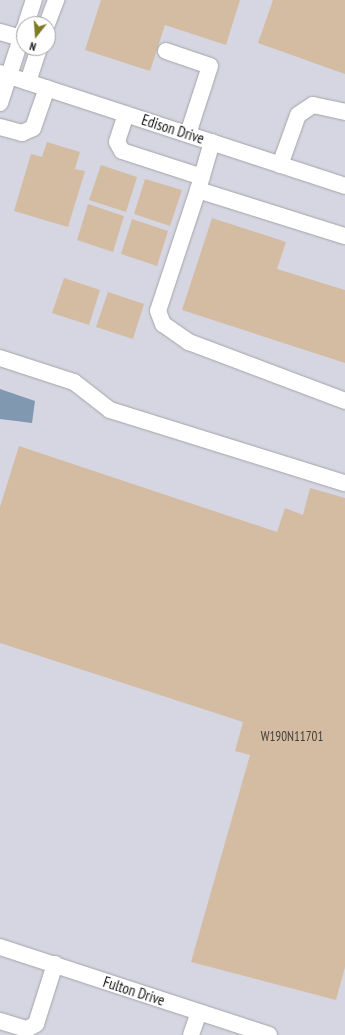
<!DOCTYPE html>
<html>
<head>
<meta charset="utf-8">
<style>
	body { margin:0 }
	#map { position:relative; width:345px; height:1035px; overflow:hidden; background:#e2e2e7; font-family:"PT Sans Narrow",sans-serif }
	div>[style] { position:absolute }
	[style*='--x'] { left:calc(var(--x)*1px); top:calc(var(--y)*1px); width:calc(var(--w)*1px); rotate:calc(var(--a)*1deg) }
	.built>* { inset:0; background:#d6d6e2 }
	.water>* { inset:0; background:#8098b0 }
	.building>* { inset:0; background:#d3bca1 }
	.roads { filter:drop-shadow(0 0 1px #a3a3a7) drop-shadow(0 0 1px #a3a3a7) }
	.minor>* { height:16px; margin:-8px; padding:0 8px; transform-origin:8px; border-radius:8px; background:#fff }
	span { translate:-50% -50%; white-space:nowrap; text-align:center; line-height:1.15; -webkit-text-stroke:3.5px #fff; paint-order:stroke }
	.number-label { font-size:13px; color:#443e39 }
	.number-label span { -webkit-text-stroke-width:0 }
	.street-label { font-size:15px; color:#141416 }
	.north { position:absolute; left:16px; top:16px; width:40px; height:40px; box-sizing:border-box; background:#fff; border:1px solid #a1a1a2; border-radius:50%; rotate:197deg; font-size:11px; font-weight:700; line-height:16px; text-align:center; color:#141416 }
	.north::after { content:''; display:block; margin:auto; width:14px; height:18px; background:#7f7c24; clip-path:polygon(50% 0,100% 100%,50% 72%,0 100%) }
</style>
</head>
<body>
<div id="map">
	<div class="built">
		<i style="clip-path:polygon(evenodd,0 0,345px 0,345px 1035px,0 1035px,0 0,24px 24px,48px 24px,48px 48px,24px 48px,24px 24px)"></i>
	</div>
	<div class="water">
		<i style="clip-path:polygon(0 389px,35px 401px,32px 423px,0 419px)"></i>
	</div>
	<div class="building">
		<i style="clip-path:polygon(101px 0,240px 0,226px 45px,165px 25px,150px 71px,85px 50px)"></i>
		<i style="clip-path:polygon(273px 0,345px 0,345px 74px,258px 43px)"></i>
		<i style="clip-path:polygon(47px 142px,80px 152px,75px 169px,85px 171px,68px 227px,14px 211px,31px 154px,42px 157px)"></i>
		<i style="clip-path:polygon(101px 165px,137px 177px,126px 212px,89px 200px)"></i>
		<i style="clip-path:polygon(145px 179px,182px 190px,170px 226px,134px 214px)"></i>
		<i style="clip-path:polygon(88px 204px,124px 216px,113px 252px,77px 240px)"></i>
		<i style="clip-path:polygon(212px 218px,286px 242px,277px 269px,345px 290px,345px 363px,182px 310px)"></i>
		<i style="clip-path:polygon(132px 219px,168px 231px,157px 266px,121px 254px)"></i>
		<i style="clip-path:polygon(64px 278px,100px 290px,89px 325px,52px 313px)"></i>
		<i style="clip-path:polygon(108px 292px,144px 304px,133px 339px,96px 327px)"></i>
		<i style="clip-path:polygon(19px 446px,277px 532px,285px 508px,303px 515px,310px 488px,345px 498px,345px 967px,336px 1000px,191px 962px,250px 755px,235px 751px,243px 722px,0 643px,0 507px)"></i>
	</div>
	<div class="roads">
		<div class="minor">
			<i style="--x:26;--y:24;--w:25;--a:-72"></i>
			<i style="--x:47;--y:24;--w:26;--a:-69"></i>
			<i style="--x:0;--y:32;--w:22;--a:16"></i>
			<i style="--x:166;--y:51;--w:46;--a:18.8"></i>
			<i style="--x:210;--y:66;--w:71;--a:107.9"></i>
			<i style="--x:0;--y:73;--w:363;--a:18.1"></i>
			<i style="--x:28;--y:82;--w:36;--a:-72"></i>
			<i style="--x:0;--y:103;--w:78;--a:-72"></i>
			<i style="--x:126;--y:114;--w:29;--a:108"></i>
			<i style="--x:117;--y:142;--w:10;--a:61"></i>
			<i style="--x:122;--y:151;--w:84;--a:18"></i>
			<i style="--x:0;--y:127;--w:23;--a:15"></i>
			<i style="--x:22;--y:133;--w:12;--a:-24"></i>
			<i style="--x:33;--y:128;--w:42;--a:-70.7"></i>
			<i style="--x:212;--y:142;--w:50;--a:106.3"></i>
			<i style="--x:198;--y:190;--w:154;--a:17.4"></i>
			<i style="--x:280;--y:165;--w:53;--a:-70.2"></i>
			<i style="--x:298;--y:115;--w:18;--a:-34"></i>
			<i style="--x:313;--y:105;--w:33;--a:12"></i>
			<i style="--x:198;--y:190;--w:127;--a:108.3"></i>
			<i style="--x:158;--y:311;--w:14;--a:69"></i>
			<i style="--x:163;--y:324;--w:32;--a:35"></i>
			<i style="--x:189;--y:342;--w:167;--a:20.7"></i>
			<i style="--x:0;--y:358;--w:78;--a:18"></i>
			<i style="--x:74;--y:382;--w:46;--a:37.9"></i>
			<i style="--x:110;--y:410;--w:246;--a:17.3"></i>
			<i style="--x:0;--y:947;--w:283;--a:18.1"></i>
			<i style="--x:0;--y:1021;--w:28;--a:17"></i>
			<i style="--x:27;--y:1029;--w:10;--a:-29"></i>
			<i style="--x:36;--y:1024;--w:63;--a:-72.4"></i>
			<i style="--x:191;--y:1035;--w:24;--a:-71"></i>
		</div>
	</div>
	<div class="number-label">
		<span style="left:292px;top:737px">W190N11701</span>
	</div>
	<div class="street-label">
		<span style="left:173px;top:129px;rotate:18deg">Edison Drive</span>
		<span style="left:134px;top:991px;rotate:18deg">Fulton Drive</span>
	</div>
	<div class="north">N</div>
</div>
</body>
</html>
